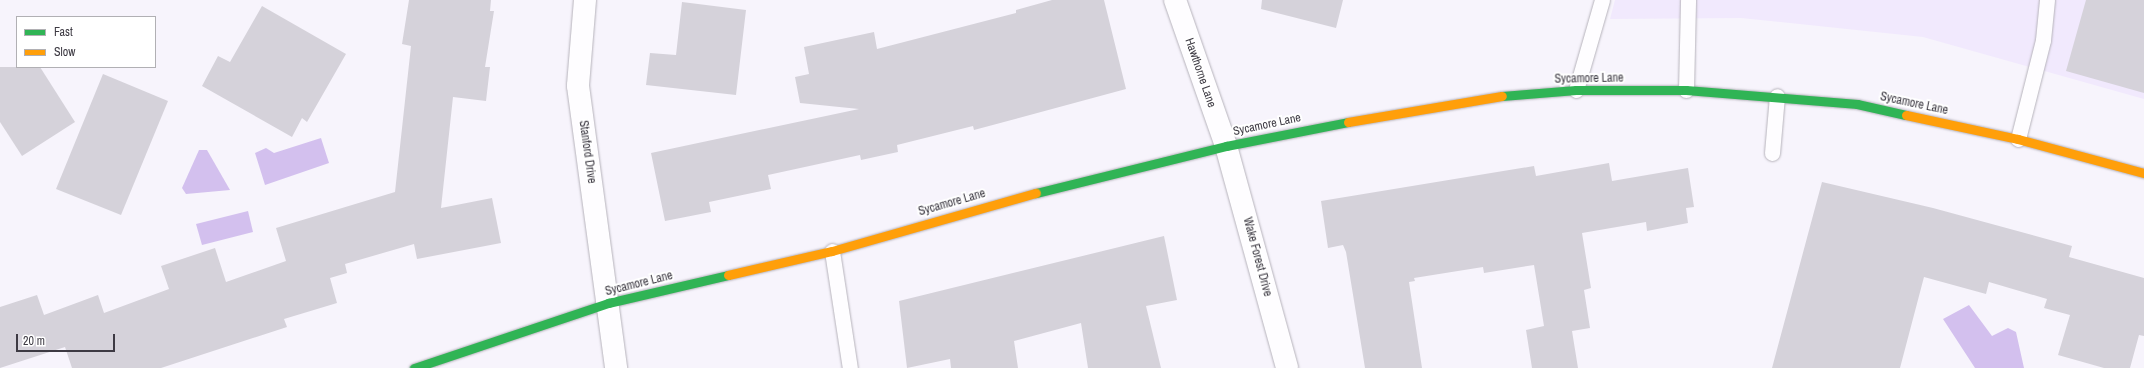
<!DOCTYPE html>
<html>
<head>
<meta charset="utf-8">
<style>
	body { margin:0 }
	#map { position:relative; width:2144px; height:368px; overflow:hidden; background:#f7f4fc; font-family:"Archivo Narrow",sans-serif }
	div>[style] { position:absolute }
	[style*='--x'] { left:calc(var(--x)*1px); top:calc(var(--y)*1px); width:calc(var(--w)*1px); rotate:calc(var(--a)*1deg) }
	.built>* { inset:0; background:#f1e9fd }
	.water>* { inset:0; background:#d3c0ee }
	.building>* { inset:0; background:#d5d2da }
	.roads { filter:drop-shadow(0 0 1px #b6b3bb) drop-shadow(0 0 1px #b6b3bb) }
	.lane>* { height:15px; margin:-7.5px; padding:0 7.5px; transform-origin:7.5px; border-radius:7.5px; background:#fefdff }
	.street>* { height:22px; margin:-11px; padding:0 11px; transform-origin:11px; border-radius:11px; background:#fefdff }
	.fast>* { height:9px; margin:-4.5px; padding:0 4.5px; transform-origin:4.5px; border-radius:4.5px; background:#30b455 }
	.slow>* { height:9px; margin:-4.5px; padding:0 4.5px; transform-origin:4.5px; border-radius:4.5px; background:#ff9f0a }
	span { translate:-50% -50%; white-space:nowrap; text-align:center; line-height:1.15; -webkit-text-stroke:4px #fff; paint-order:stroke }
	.street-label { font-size:12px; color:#3d3a43 }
	.legend { position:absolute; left:16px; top:16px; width:140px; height:52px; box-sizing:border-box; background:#fff; border:1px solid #b1b0b4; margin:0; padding:5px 7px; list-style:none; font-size:12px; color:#3d3a43 }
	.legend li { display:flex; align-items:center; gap:8px; height:20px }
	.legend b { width:20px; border:1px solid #b1b0b4 }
	.scale { position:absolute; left:16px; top:334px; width:99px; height:18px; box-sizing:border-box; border:2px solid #3d3a43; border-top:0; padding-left:5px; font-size:12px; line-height:14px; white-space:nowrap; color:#3d3a43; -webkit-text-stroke:3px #fff; paint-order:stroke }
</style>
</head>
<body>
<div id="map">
	<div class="built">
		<i style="clip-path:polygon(1615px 0,2144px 0,2144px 99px,1923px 37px,1741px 18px,1610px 19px)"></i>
	</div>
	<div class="water">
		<i style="clip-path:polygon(321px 138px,329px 163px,265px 185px,255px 153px,266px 148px,274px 153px)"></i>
		<i style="clip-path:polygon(199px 150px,207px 150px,230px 190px,186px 194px,182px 188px)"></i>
		<i style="clip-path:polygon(248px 211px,253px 232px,202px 245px,196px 224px)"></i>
		<i style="clip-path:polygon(1969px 305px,1992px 336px,2008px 328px,2016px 332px,2024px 368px,1975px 368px,1943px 319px)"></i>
	</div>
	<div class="building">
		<i style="clip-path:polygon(409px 0,491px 0,490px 11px,494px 11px,485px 67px,490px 67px,486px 101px,453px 97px,441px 208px,492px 198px,501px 243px,417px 259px,414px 244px,345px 264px,347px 273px,330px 278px,337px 303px,284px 319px,287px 327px,161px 368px,72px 368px,65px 347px,0 368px,0 307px,37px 295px,44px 315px,98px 295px,104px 313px,169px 289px,161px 266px,215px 248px,226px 282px,286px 261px,276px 228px,395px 192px,411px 46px,402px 44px)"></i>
		<i style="clip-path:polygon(1052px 0,1104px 0,1126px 89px,974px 130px,973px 126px,897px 145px,898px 152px,861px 160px,860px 155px,768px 175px,771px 189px,709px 202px,711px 212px,665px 221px,651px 153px,859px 109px,800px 103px,795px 77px,809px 74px,804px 47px,874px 32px,877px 49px,1016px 13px,1016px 10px)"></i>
		<i style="clip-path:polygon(1262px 0,1343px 0,1336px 28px,1261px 9px)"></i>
		<i style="clip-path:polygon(2086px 0,2144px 0,2144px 93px,2066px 71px)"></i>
		<i style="clip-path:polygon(682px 2px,746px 10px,736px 95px,646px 85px,650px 53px,676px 55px)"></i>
		<i style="clip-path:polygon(262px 6px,346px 54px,307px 122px,302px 118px,292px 137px,202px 86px,218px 56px,230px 62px)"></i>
		<i style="clip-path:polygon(0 67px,40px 67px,75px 122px,22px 156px,0 122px)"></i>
		<i style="clip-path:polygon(103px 74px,168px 101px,121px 215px,56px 189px)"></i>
		<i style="clip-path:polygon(1609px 163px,1612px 181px,1688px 168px,1694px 207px,1686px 208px,1688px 223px,1647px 231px,1646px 222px,1582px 233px,1591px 288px,1584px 290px,1590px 328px,1572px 331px,1578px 368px,1532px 368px,1526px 330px,1544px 326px,1534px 265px,1484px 273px,1483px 267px,1414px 278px,1415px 281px,1409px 282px,1422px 368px,1365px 368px,1346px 252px,1343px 245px,1328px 248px,1321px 201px,1534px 166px,1536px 176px)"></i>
		<i style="clip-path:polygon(1822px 182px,1933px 208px,2072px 246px,2069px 257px,2144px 278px,2144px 336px,2139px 335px,2130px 368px,2104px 368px,2058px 355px,2070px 315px,2044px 308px,2047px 299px,1989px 282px,1986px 294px,1924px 277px,1900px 368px,1772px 368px)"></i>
		<i style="clip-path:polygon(1164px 236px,1177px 300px,1146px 306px,1161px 368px,1088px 368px,1081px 323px,1014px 341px,1018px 368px,951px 368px,950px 359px,907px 368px,899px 301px)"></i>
	</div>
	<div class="roads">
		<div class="lane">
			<i style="--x:1576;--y:90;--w:94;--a:-73.9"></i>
			<i style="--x:1686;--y:90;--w:90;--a:-88.7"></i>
			<i style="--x:2018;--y:139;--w:102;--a:-75.8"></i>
			<i style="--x:2043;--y:40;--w:40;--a:-84.3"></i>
			<i style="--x:1772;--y:153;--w:57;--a:-85"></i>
			<i style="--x:832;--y:251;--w:118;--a:81.3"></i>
		</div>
		<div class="street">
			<i style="--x:585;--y:0;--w:86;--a:94.7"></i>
			<i style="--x:578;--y:86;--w:285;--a:82.3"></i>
			<i style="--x:1175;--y:0;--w:155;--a:70.7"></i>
			<i style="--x:1226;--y:146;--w:230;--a:74.6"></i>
		</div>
		<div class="fast">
			<i style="--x:1502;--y:96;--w:74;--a:-4.6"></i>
			<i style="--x:1576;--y:90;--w:110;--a:0"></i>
			<i style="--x:1686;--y:90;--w:172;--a:4.7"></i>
			<i style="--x:1857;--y:104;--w:50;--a:12.7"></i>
			<i style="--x:1036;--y:193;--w:196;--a:-13.9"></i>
			<i style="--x:1226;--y:146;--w:124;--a:-11.1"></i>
			<i style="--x:414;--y:368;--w:205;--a:-18.5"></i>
			<i style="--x:608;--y:303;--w:123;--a:-13.1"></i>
		</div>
		<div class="slow">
			<i style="--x:1906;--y:115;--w:115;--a:12.1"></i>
			<i style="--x:2018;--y:139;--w:131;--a:15.1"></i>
			<i style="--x:1348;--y:122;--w:156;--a:-9.6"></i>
			<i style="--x:728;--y:275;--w:107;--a:-13"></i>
			<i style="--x:832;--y:251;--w:212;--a:-15.9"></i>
		</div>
	</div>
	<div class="street-label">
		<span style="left:1200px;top:73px;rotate:71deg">Hawthorne Lane</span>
		<span style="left:1589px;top:79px;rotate:-1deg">Sycamore Lane</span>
		<span style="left:1914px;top:104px;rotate:12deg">Sycamore Lane</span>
		<span style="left:1267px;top:125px;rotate:-12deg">Sycamore Lane</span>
		<span style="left:587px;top:152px;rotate:82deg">Stanford Drive</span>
		<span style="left:952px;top:203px;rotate:-16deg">Sycamore Lane</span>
		<span style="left:1257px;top:257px;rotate:75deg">Wake Forest Drive</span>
		<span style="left:639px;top:284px;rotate:-14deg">Sycamore Lane</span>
	</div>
	<ul class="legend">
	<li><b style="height:5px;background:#30b455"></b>Fast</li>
	<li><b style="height:5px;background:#ff9f0a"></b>Slow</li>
	</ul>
	<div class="scale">20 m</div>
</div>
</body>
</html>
